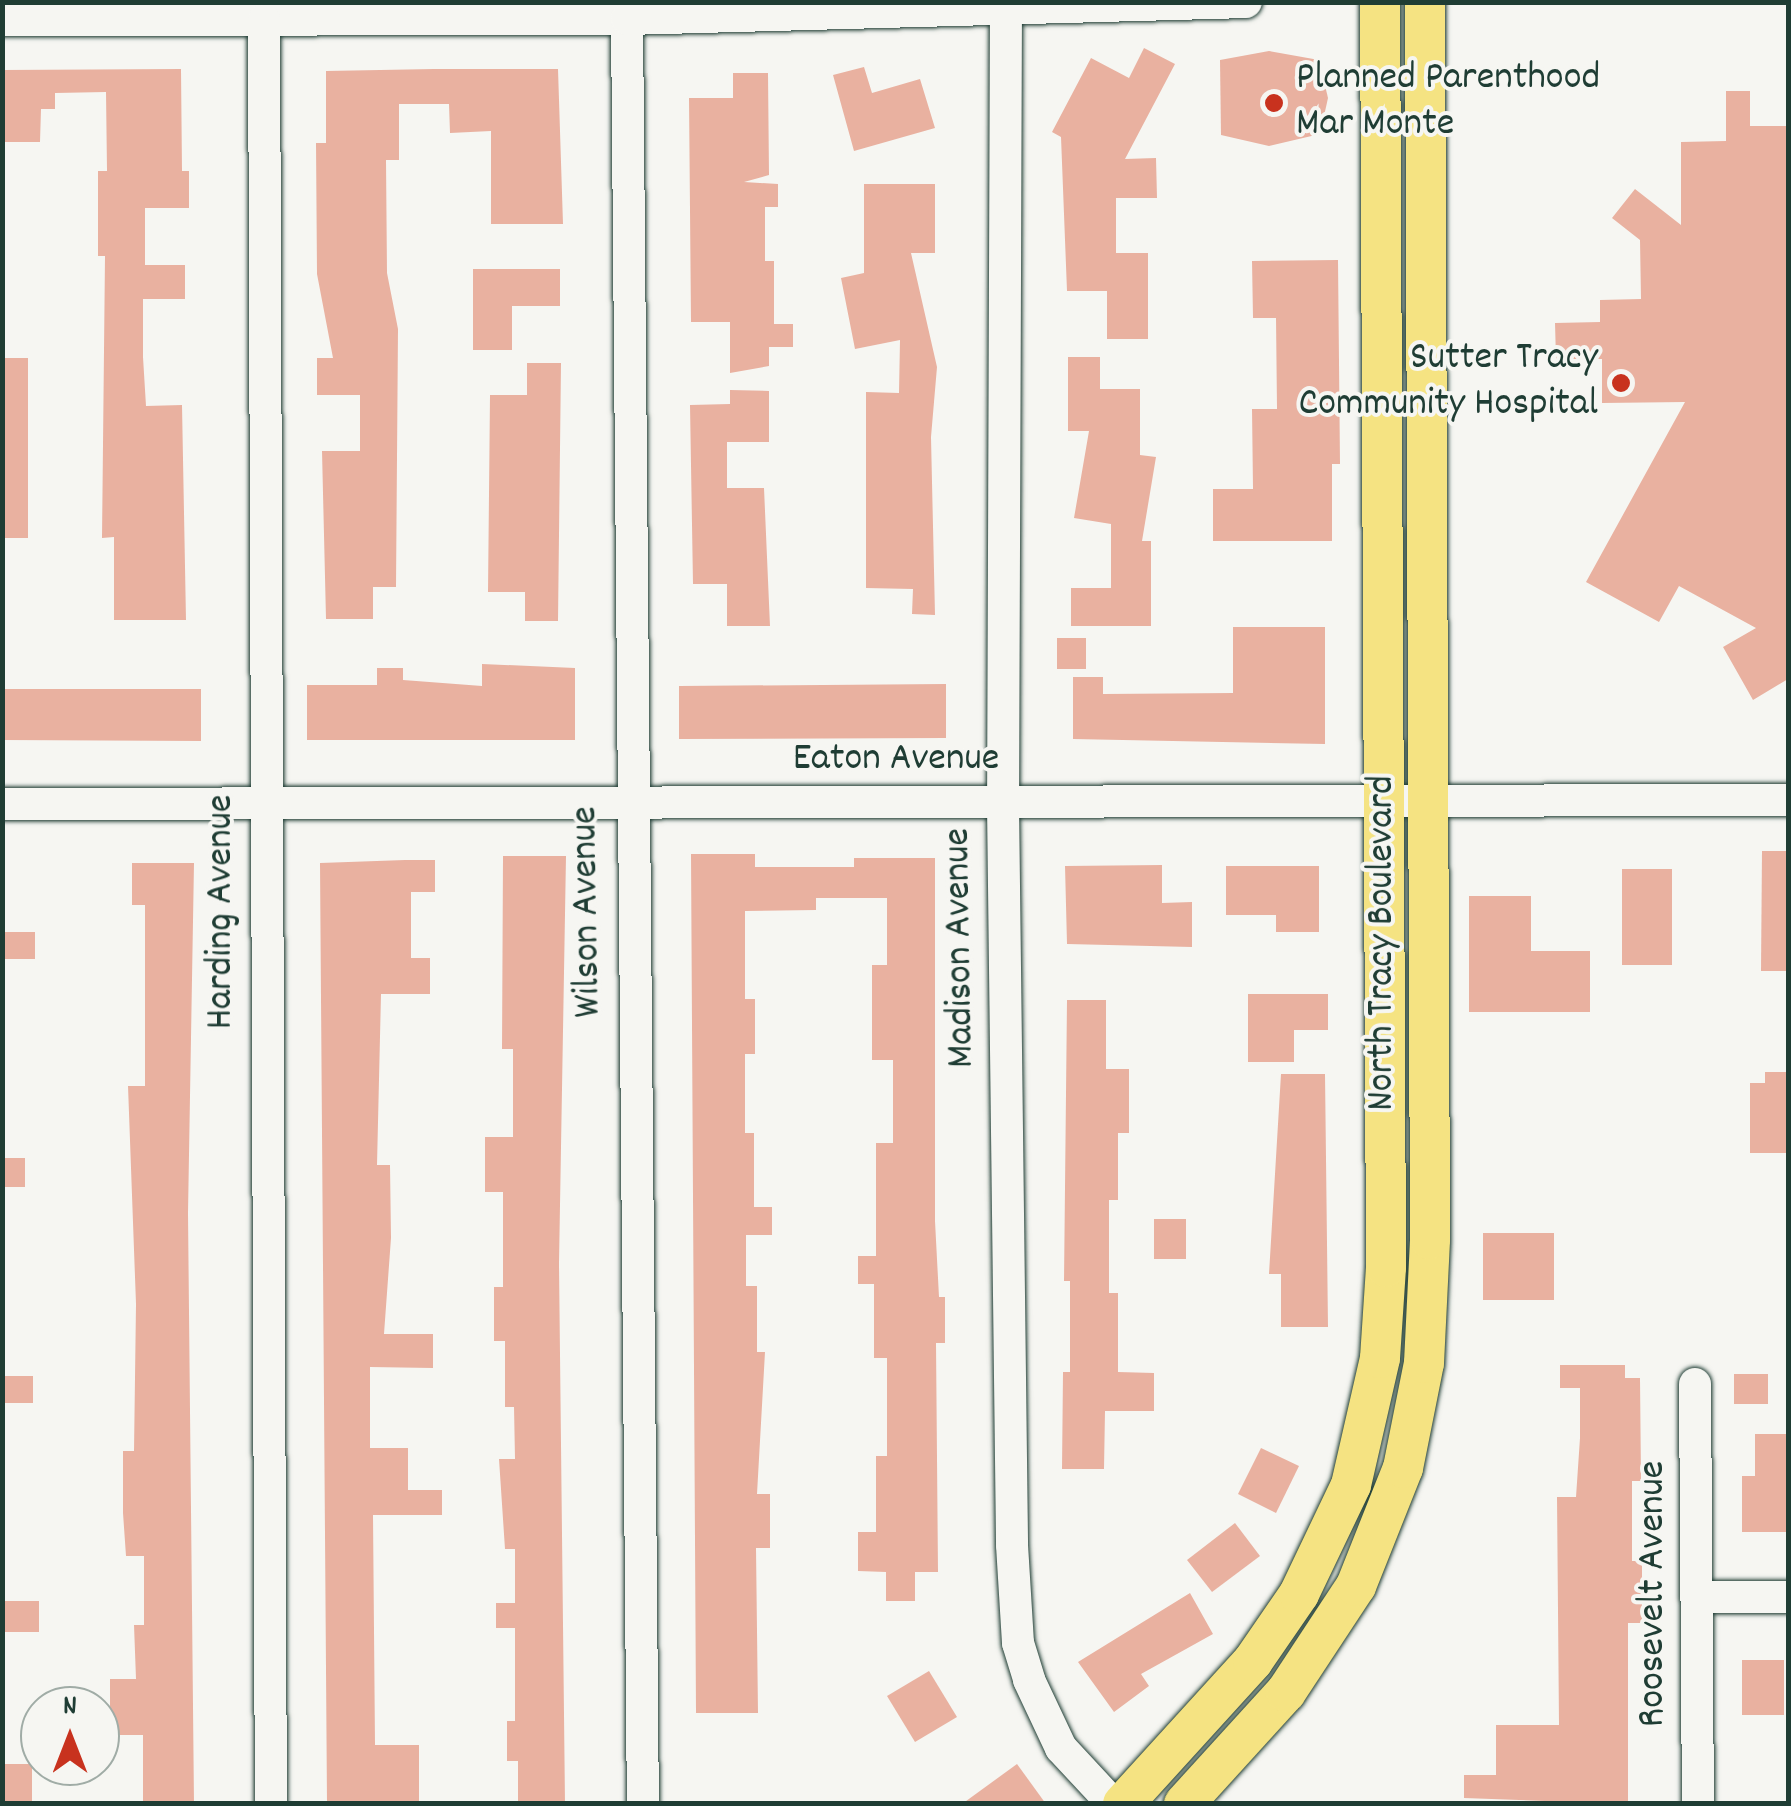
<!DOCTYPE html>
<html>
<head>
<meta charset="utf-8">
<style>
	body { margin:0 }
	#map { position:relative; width:1791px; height:1806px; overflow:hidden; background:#f6f6f2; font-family:Dekko,sans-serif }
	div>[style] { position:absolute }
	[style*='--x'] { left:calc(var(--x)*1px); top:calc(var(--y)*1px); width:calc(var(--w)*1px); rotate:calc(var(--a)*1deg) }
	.building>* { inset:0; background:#e9b1a0 }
	.roads { filter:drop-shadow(0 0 2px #1f3d34) drop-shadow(0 0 2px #1f3d34) }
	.minor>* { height:32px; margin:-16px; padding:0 16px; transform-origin:16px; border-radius:16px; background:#f6f6f2 }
	.major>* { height:40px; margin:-20px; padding:0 20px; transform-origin:20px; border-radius:20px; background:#f5e382 }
	.dots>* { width:28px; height:28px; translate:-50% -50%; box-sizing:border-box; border:5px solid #f6f6f2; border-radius:50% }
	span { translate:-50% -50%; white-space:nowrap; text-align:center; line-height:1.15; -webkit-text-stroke:8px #f6f6f2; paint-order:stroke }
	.poi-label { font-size:40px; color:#1f3d34 }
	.left { translate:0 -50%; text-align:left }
	.right { translate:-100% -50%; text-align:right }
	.street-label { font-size:40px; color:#1f3d34 }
	.frame { position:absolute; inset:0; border:5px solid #1f3d34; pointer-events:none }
	.north { position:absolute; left:20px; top:1686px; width:100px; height:100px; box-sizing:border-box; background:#f6f6f2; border:2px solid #a0aca6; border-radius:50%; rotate:0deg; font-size:28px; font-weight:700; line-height:40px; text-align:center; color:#1f3d34 }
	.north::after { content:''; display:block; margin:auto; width:35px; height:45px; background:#c8321e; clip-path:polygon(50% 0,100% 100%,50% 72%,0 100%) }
</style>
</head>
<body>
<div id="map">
	<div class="building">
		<i style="clip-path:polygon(1144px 48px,1175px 64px,1125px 159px,1156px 158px,1157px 198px,1116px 198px,1116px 253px,1148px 253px,1148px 339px,1107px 339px,1107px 291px,1067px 291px,1061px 137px,1052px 132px,1091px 58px,1129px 78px)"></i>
		<i style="clip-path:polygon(1269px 51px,1319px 60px,1328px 98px,1320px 134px,1269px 146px,1221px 135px,1220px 60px)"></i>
		<i style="clip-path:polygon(864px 67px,872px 93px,920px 79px,935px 128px,854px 151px,833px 75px)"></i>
		<i style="clip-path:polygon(181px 69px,182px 171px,189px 171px,189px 208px,145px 208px,145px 265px,185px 265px,185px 299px,143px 299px,143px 357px,146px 406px,182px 405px,186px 620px,114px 620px,114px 537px,102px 538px,105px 256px,98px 256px,98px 171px,107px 171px,106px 92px,55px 93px,55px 109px,41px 109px,40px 142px,2px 142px,2px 70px)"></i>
		<i style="clip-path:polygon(434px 69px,558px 69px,563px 224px,491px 224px,491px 131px,450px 133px,449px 104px,399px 104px,399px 160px,386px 160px,387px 273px,398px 329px,396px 587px,373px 587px,373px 619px,326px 619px,322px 451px,360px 451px,360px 395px,317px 395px,317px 358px,333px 358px,317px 274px,316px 143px,326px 143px,326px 71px)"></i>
		<i style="clip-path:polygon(733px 73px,768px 73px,769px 175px,744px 182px,778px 184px,778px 207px,765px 207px,765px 261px,774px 261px,774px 324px,793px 324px,793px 347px,769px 347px,769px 366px,730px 373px,730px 322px,691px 322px,689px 98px,733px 98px)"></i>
		<i style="clip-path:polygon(1726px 91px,1750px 91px,1750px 126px,1788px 126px,1788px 679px,1753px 700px,1723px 647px,1756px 628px,1679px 586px,1659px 622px,1586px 582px,1685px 402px,1602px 403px,1602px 359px,1556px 359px,1555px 323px,1600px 322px,1600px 300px,1641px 299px,1640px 240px,1612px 218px,1635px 189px,1681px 225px,1681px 142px,1726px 141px)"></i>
		<i style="clip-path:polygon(864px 184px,935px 184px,935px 253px,911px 253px,937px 367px,931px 437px,935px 615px,912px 614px,913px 589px,866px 588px,866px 392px,899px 393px,900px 340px,855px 349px,841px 278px,864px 273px)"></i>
		<i style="clip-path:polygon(1338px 260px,1340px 464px,1332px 464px,1332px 541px,1213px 541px,1213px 489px,1253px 489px,1252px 409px,1277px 409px,1276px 318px,1253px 318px,1252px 261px)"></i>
		<i style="clip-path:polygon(473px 269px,560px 269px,560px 306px,512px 306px,512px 350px,473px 350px)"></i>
		<i style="clip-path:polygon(1068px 357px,1100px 357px,1100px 389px,1140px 389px,1140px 455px,1156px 457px,1142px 541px,1151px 541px,1151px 626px,1071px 626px,1071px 588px,1111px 588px,1111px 524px,1074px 518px,1089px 431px,1068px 431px)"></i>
		<i style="clip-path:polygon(2px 358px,28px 358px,28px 538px,2px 538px)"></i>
		<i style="clip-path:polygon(527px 363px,561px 363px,558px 621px,525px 621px,525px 592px,488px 592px,490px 395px,527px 395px)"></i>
		<i style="clip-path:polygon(730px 390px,769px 391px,769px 442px,727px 442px,727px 488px,764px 488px,770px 626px,727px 626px,727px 584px,693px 584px,690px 405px,730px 404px)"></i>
		<i style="clip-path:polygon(1233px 627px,1325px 627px,1325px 744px,1073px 739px,1073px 677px,1103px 677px,1103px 694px,1233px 693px)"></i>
		<i style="clip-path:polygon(1057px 638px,1086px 638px,1086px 669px,1057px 669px)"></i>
		<i style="clip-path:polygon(482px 664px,575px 668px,575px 740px,307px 740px,307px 685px,377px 685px,377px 668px,403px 668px,403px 680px,482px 686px)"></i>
		<i style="clip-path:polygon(946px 684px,946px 738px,679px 739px,679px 686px)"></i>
		<i style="clip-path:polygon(2px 689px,201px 689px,201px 741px,2px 740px)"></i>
		<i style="clip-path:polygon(1762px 851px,1788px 851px,1788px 971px,1761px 971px)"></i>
		<i style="clip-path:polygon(691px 854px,755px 854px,755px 867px,854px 867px,854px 858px,935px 858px,935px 1221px,939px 1297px,945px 1297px,945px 1343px,936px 1343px,938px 1572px,915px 1572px,915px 1601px,886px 1601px,886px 1572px,858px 1571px,858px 1532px,876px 1532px,876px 1456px,887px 1456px,887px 1358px,874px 1358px,874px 1284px,858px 1284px,858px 1256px,876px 1256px,876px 1143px,893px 1143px,893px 1060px,872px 1060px,872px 965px,887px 965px,887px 898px,816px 898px,816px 910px,745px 911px,745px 999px,755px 999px,755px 1054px,745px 1054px,745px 1133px,754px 1133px,754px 1207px,772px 1207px,772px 1235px,746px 1235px,746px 1286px,757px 1286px,757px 1352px,765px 1352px,757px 1494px,770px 1494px,770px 1548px,756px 1548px,758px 1713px,696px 1713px)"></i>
		<i style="clip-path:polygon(503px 856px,566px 856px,559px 1264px,565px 1804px,518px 1804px,518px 1761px,507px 1761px,507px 1721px,515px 1721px,515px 1628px,496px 1628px,496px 1603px,515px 1603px,515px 1549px,505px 1549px,499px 1459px,515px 1459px,514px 1407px,505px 1407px,505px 1341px,494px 1341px,494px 1287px,503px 1287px,503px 1192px,485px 1192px,485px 1137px,513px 1137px,513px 1049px,502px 1049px)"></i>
		<i style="clip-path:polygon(405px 860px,435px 860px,435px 892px,411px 892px,411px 958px,430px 958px,430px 994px,381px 994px,377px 1165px,390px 1165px,391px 1238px,384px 1334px,433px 1334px,433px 1368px,370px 1367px,370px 1448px,408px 1448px,408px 1490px,442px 1490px,442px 1515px,373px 1515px,375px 1745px,419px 1745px,419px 1804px,327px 1804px,320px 863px)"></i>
		<i style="clip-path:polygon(132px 863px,194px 863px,188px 1213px,194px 1804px,143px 1804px,143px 1735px,110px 1735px,110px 1679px,136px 1679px,134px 1625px,144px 1625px,144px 1556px,126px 1556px,123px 1513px,123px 1451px,134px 1451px,136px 1304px,128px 1086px,145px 1086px,145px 905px,132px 905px)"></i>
		<i style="clip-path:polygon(1162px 865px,1162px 903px,1192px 902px,1192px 947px,1067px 944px,1065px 866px)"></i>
		<i style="clip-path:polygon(1226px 866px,1319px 866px,1319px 932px,1276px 932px,1276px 915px,1226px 915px)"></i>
		<i style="clip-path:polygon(1622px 869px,1672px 869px,1672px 965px,1622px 965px)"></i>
		<i style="clip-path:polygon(1469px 896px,1531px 896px,1531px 951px,1590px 951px,1590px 1012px,1469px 1012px)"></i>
		<i style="clip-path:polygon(2px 932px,35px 932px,35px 959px,2px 959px)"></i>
		<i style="clip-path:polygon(1248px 994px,1328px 994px,1328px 1030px,1294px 1030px,1294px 1062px,1248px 1062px)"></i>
		<i style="clip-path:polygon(1067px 1000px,1106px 1000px,1106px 1069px,1129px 1069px,1129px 1133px,1118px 1133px,1118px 1200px,1109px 1200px,1109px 1293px,1118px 1293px,1118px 1372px,1154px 1373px,1154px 1411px,1105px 1411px,1104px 1469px,1062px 1469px,1063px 1372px,1070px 1372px,1070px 1281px,1064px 1281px)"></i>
		<i style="clip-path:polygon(1765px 1072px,1788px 1072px,1788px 1153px,1750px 1153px,1750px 1083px,1765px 1083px)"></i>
		<i style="clip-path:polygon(1281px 1074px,1325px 1074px,1328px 1327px,1281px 1327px,1281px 1274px,1269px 1274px)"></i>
		<i style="clip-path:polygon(2px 1158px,25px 1158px,25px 1187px,2px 1187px)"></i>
		<i style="clip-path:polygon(1154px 1219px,1186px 1219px,1186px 1259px,1154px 1259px)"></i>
		<i style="clip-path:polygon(1483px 1233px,1554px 1233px,1554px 1300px,1483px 1300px)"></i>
		<i style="clip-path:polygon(1560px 1365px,1625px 1365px,1625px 1378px,1640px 1378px,1641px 1481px,1632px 1481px,1632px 1561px,1642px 1561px,1642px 1623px,1628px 1623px,1628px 1804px,1464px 1798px,1464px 1775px,1496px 1775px,1496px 1725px,1559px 1725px,1557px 1497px,1576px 1497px,1580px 1438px,1580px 1388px,1560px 1388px)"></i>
		<i style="clip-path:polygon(1734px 1374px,1768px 1374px,1768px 1404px,1734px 1404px)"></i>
		<i style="clip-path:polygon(2px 1376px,33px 1376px,33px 1403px,2px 1403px)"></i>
		<i style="clip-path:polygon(1755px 1434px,1786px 1434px,1788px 1532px,1742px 1532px,1742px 1476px,1755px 1476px)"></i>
		<i style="clip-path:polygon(1261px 1448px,1299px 1466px,1276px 1513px,1238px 1494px)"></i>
		<i style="clip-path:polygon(1235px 1523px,1260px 1556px,1212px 1592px,1187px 1560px)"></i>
		<i style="clip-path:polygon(1190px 1593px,1213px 1634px,1141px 1674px,1149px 1686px,1114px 1712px,1078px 1662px)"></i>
		<i style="clip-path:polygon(2px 1601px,39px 1601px,39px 1632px,2px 1632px)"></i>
		<i style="clip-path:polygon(1742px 1660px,1784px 1660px,1784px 1715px,1742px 1715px)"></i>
		<i style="clip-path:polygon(929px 1671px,957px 1717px,915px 1742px,887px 1696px)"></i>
		<i style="clip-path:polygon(2px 1764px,32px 1764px,32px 1804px,2px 1804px)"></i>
		<i style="clip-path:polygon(1017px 1764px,1046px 1804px,962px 1804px)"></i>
	</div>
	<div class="roads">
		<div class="minor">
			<i style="--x:1006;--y:2;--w:802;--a:90.21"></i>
			<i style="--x:1003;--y:804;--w:741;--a:89.3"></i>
			<i style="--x:1012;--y:1545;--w:98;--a:86.5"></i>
			<i style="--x:1018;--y:1643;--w:39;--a:73"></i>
			<i style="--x:1029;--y:1680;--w:75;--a:64.8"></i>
			<i style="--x:1061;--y:1748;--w:76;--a:47.1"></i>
			<i style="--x:627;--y:19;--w:1785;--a:89.49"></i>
			<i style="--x:2;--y:20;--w:625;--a:-0.09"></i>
			<i style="--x:627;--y:19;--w:619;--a:-1.57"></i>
			<i style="--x:264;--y:20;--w:1784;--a:89.78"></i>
			<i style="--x:2;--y:804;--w:1786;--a:-0.13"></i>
			<i style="--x:1695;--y:1384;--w:420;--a:89.6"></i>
			<i style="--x:1699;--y:1597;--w:89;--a:0"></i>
		</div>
		<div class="major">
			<i style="--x:1123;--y:1804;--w:193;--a:-47.7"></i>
			<i style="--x:1253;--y:1661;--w:81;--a:-55.5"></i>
			<i style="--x:1299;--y:1594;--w:121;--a:-64.5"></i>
			<i style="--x:1351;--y:1485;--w:130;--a:-77.1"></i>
			<i style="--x:1380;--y:1358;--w:91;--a:-86.2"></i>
			<i style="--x:1386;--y:1267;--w:1265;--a:-90.27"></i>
			<i style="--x:1184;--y:1804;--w:151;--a:-47.7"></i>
			<i style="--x:1286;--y:1692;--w:127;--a:-56.6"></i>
			<i style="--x:1356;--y:1586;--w:127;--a:-68.3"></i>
			<i style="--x:1403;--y:1468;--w:107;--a:-78.7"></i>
			<i style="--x:1424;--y:1363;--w:124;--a:-87.2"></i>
			<i style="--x:1430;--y:1239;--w:1237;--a:-90.23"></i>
		</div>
	</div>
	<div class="dots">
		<i style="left:1274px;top:103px;background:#c8321e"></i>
		<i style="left:1621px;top:383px;background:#c8321e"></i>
	</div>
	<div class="poi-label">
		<span class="left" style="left:1296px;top:103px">Planned Parenthood<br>Mar Monte</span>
		<span class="right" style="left:1598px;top:383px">Sutter Tracy<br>Community Hospital</span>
	</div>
	<div class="street-label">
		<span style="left:896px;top:761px">Eaton Avenue</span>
		<span style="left:223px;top:912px;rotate:-90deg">Harding Avenue</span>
		<span style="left:589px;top:912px;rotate:-91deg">Wilson Avenue</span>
		<span style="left:1384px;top:943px;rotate:-90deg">North Tracy Boulevard</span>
		<span style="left:962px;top:948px;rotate:-91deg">Madison Avenue</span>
		<span style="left:1655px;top:1594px;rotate:-90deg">Roosevelt Avenue</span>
	</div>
	<div class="frame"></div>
	<div class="north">N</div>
</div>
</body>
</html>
